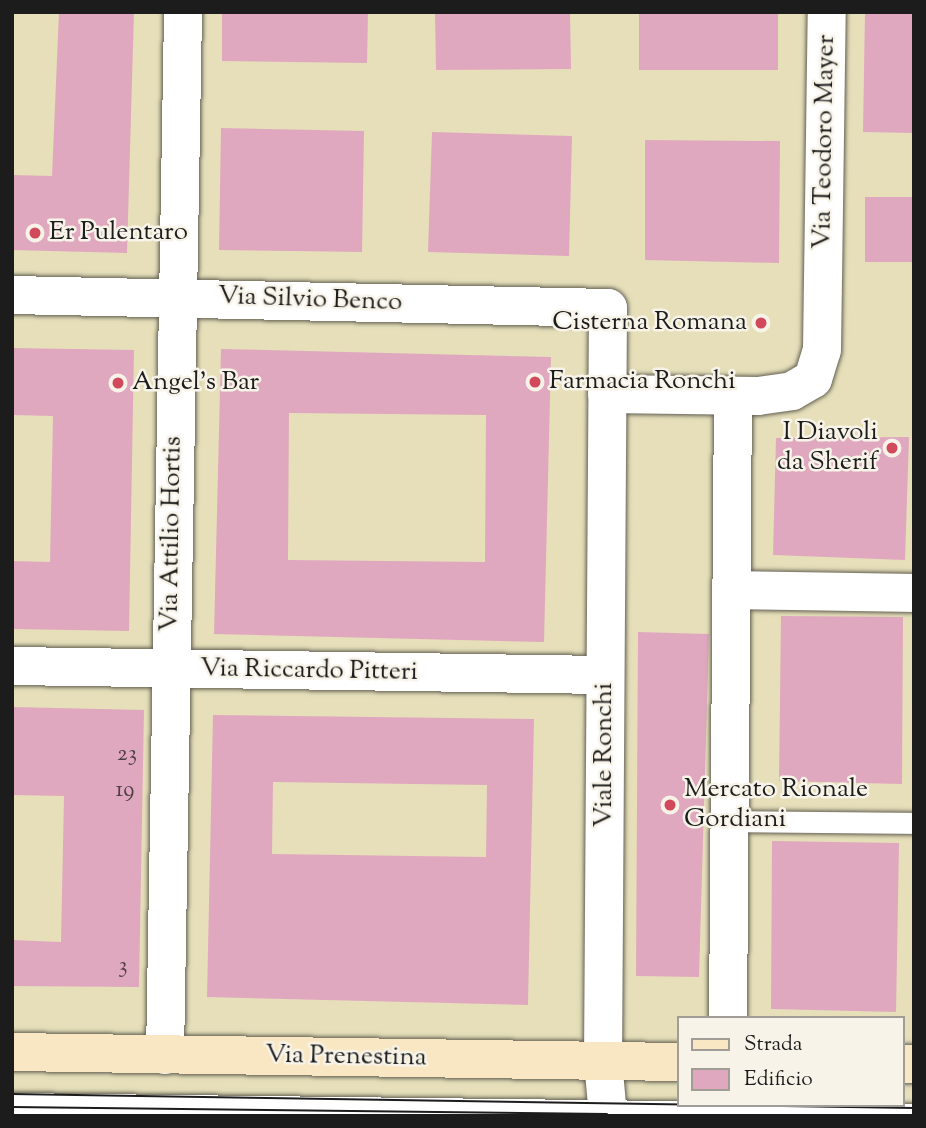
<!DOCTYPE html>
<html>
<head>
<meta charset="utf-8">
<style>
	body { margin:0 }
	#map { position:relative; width:926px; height:1128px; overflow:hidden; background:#e6dfba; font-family:"Sorts Mill Goudy",serif }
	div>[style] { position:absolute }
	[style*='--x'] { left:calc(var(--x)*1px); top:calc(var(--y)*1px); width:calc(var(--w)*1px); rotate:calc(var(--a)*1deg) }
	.building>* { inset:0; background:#e0a8bf }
	.roads { filter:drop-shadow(0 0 2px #636053) drop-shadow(0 0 2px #636053) }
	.lane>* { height:21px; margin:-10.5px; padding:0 10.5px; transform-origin:10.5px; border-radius:10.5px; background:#fff }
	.street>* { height:38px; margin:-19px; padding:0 19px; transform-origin:19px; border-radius:19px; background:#fff }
	.secondary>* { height:38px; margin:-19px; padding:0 19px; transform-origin:19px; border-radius:19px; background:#f9e7c3 }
	.tram>* { height:2px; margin:-1px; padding:0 1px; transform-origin:1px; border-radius:1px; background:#1c1c1c }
	.dots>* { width:19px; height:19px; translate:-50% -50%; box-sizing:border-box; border:4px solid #f7f3e8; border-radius:50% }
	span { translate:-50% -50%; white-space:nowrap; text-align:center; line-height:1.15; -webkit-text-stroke:5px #f7f3e8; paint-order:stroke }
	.number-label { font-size:23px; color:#4d3f45 }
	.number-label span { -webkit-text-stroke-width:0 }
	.street-label { font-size:26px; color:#1c1c1c }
	.poi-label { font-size:26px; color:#1c1c1c }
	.left { translate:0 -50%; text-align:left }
	.right { translate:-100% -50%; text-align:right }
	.frame { position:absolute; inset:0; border:14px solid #1c1c1c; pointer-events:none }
	.legend { position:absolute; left:677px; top:1016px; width:228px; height:91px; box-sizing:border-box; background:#f7f3e8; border:2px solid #9f9d96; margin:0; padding:9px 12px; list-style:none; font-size:21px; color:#1c1c1c }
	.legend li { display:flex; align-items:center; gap:14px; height:35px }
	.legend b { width:35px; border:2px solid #9f9d96 }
</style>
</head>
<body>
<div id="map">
	<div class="building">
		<i style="clip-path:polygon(59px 12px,134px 12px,127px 253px,12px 250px,12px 175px,52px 176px)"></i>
		<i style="clip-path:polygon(222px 12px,368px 12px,367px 63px,222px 61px)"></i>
		<i style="clip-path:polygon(435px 12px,570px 12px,571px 69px,436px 70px)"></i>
		<i style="clip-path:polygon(639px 12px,778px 12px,778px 70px,639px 70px)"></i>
		<i style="clip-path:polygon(865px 12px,914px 12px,914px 133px,863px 132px)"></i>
		<i style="clip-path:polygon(221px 128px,364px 131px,362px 252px,219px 250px)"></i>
		<i style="clip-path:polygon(432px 132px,572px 136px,569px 256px,428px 252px)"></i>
		<i style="clip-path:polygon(645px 140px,780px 141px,779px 263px,645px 260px)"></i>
		<i style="clip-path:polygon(865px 197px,914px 197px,914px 262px,865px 262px)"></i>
		<i style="clip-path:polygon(12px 348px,134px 350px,129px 631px,12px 629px,12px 561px,50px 562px,53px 416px,12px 415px)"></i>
		<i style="clip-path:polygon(evenodd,221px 349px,551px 357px,544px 642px,214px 634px,221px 349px,289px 413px,486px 415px,485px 562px,288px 560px,289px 413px)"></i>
		<i style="clip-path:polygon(909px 437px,905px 560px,773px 555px,776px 438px)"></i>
		<i style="clip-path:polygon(781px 616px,903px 617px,902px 784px,779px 781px)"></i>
		<i style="clip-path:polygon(638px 632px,709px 634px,699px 977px,636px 976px)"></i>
		<i style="clip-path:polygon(12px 707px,144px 710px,139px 987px,12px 986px,12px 940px,61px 942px,64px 796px,12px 795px)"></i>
		<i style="clip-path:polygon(evenodd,213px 715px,534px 719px,528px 1005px,207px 997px,213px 715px,273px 782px,487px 785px,486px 857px,272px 854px,273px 782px)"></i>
		<i style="clip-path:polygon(772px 841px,899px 843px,896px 1012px,771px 1009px)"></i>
	</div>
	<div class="roads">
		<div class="lane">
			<i style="--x:728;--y:821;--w:186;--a:0.6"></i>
			<i style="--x:12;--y:1103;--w:902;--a:0.7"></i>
		</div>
		<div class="street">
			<i style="--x:12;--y:295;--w:596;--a:1.25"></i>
			<i style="--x:608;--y:308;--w:753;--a:90.38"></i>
			<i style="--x:603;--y:1061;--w:55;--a:84.8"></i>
			<i style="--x:607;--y:394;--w:151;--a:0.8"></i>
			<i style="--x:758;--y:396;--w:34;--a:-8"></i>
			<i style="--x:792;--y:391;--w:24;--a:-30"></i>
			<i style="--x:813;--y:379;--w:30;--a:-73"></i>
			<i style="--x:822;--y:350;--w:338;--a:-89.2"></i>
			<i style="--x:732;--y:590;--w:182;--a:0.9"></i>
			<i style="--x:12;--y:666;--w:593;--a:0.87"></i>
			<i style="--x:728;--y:1018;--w:622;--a:-89.54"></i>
			<i style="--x:165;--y:1055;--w:1043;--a:-89.01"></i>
		</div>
		<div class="secondary">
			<i style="--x:12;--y:1052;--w:667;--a:0.86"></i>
			<i style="--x:903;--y:1064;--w:11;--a:0"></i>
		</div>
	</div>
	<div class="tram">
		<i style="--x:12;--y:1094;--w:902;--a:0.89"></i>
		<i style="--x:12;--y:1107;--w:595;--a:0.67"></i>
	</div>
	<div class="dots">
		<i style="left:35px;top:233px;background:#d1495b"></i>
		<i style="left:761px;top:323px;background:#d1495b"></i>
		<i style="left:535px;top:382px;background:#d1495b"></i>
		<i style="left:118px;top:383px;background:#d1495b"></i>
		<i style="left:892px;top:448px;background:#d1495b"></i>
		<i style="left:670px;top:805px;background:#d1495b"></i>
	</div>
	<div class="number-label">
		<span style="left:127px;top:755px">23</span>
		<span style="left:125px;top:791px">19</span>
		<span style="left:123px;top:967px">3</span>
	</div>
	<div class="street-label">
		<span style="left:825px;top:142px;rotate:-89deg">Via Teodoro Mayer</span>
		<span style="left:310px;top:300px;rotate:2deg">Via Silvio Benco</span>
		<span style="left:172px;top:534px;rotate:-89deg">Via Attilio Hortis</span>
		<span style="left:309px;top:671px;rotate:1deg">Via Riccardo Pitteri</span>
		<span style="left:605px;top:755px;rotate:-90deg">Viale Ronchi</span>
		<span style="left:346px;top:1057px;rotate:1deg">Via Prenestina</span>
	</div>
	<div class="poi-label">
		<span class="left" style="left:49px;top:233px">Er Pulentaro</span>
		<span class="right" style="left:747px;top:323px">Cisterna Romana</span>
		<span class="left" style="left:549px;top:382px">Farmacia Ronchi</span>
		<span class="left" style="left:132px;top:383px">Angel's Bar</span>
		<span class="right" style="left:878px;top:448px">I Diavoli<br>da Sherif</span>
		<span class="left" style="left:684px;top:805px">Mercato Rionale<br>Gordiani</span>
	</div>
	<div class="frame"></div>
	<ul class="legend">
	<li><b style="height:9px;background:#f9e7c3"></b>Strada</li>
	<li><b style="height:19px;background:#e0a8bf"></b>Edificio</li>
	</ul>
</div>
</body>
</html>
